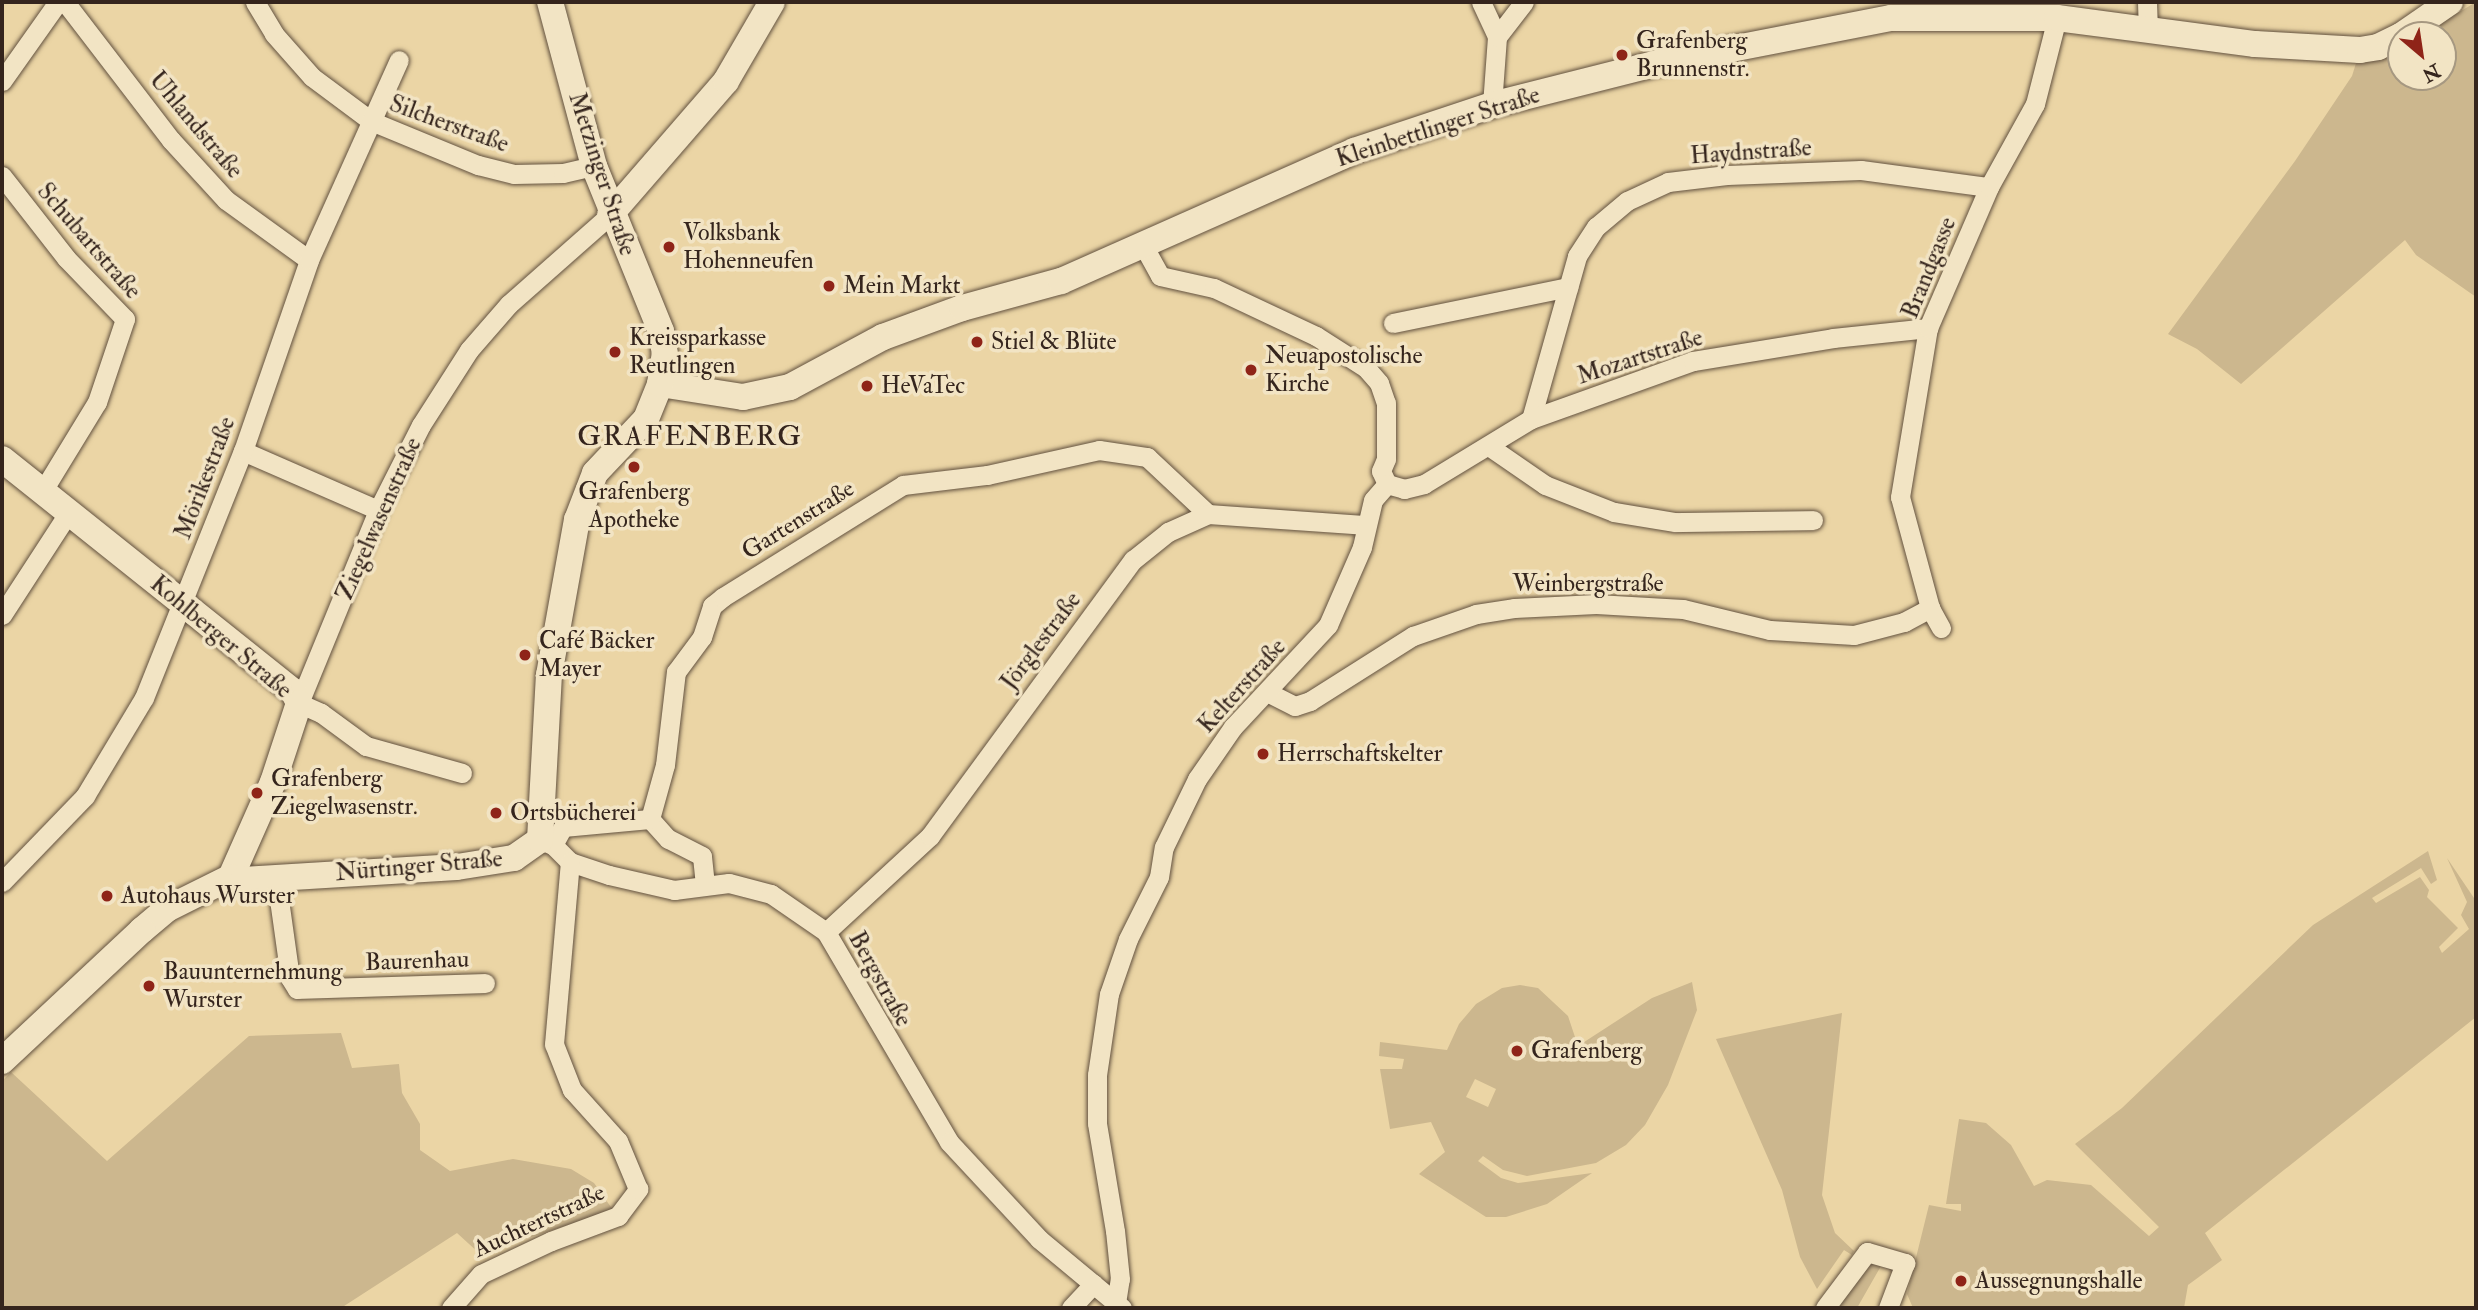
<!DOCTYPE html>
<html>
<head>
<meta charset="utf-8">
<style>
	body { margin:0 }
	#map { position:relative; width:2478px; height:1310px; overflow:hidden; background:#ebd5a5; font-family:"IM FELL Double Pica",serif }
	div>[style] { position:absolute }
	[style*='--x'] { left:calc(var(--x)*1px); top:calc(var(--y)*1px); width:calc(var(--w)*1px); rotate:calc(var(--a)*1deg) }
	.green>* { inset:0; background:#ccb78e }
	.roads { filter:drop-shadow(0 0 2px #62513f) drop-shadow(0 0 2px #62513f) }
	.street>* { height:19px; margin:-9.5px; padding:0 9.5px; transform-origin:9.5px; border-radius:9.5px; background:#f2e4c4 }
	.secondary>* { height:26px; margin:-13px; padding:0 13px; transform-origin:13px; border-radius:13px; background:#f2e4c4 }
	.dots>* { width:19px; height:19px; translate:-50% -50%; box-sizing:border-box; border:4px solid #f2e4c4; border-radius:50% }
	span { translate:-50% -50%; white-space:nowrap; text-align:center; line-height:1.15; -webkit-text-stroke:7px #f2e4c4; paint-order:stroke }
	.poi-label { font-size:24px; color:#35251d }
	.left { translate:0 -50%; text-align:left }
	.street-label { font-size:24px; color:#35251d }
	.quarter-label { font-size:28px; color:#35251d; letter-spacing:2px }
	.frame { position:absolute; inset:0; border:4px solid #35251d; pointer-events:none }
	.north { position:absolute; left:2387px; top:21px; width:70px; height:70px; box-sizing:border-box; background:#f2e4c4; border:2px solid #a69881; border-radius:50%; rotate:151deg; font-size:19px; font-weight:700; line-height:28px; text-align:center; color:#35251d }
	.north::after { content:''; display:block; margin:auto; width:24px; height:32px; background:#8f2418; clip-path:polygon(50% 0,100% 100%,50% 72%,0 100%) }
</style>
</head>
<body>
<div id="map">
	<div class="green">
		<i style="clip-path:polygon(2476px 2px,2476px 297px,2416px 255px,2405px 240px,2241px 384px,2197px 349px,2168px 334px,2295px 161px,2352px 76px,2357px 60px,2401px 49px,2401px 77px,2443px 77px,2443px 35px,2421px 35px)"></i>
		<i style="clip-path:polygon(2428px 851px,2437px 880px,2431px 884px,2421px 868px,2372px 898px,2376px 903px,2420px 877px,2429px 890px,2427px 897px,2458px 928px,2439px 947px,2442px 953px,2469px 929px,2461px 915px,2467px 902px,2447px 858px,2476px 901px,2476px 1017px,2205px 1233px,2222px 1260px,2188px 1285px,2184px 1308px,1913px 1308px,1907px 1294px,1929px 1205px,1961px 1211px,1961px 1204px,1946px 1204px,1959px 1119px,1986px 1123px,2011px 1145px,2034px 1186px,2047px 1180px,2091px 1185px,2149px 1236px,2159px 1227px,2075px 1144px,2122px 1108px,2313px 925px)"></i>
		<i style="clip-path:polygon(evenodd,1692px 982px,1697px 1010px,1668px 1085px,1645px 1125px,1626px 1145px,1596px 1163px,1527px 1176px,1503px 1170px,1483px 1156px,1478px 1161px,1501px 1178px,1518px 1183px,1592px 1173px,1547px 1204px,1506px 1217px,1486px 1217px,1419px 1174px,1445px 1152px,1431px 1122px,1390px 1129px,1380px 1069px,1402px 1069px,1404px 1059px,1379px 1056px,1380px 1042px,1447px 1050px,1459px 1024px,1476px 1004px,1502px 988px,1520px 985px,1538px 988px,1568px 1016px,1578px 1046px,1652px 998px,1692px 982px,1475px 1079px,1496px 1089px,1488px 1107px,1466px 1097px,1475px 1079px)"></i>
		<i style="clip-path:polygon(1842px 1013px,1822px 1195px,1835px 1233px,1854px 1251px,1852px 1255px,1844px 1250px,1817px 1289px,1800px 1257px,1782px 1190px,1716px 1039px)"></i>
		<i style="clip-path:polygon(341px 1033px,352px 1068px,399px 1064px,402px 1093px,420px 1124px,420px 1150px,450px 1171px,513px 1159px,571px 1169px,594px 1183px,613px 1210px,480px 1254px,457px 1233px,341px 1308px,2px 1308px,2px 1081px,11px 1072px,107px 1161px,249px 1036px)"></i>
		<i style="clip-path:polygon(1869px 1262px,1893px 1268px,1893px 1271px,1881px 1266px,1857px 1308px,1835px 1308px)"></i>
	</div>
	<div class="roads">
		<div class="street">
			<i style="--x:65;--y:2;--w:174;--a:52.5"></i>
			<i style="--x:171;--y:140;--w:81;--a:47.5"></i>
			<i style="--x:226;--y:200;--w:102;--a:35.9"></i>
			<i style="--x:255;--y:2;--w:37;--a:59"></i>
			<i style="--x:274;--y:34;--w:57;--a:48.5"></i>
			<i style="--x:312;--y:77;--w:74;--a:36.7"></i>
			<i style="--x:371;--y:121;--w:116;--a:22.4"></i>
			<i style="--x:478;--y:165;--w:37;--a:14"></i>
			<i style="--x:514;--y:174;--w:49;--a:-1.2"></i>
			<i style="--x:563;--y:173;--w:32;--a:-13"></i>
			<i style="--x:1481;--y:2;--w:38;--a:65"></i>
			<i style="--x:1497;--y:37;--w:68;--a:94.2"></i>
			<i style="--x:2147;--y:2;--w:27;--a:88"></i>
			<i style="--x:1497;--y:37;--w:44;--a:-52.4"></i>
			<i style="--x:2;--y:81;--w:97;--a:-54.7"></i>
			<i style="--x:2;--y:176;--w:104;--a:52"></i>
			<i style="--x:66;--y:258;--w:85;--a:46"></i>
			<i style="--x:125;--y:319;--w:88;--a:108.6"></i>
			<i style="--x:97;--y:402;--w:105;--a:121.4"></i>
			<i style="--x:1143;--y:245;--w:35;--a:61"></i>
			<i style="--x:1160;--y:276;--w:55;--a:12.5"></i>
			<i style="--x:1214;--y:288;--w:113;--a:25.2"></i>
			<i style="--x:1316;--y:336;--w:59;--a:32.6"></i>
			<i style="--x:1366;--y:368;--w:20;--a:49"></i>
			<i style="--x:1379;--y:383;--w:21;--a:71"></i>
			<i style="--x:1386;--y:403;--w:56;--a:90"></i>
			<i style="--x:1386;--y:459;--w:13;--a:113"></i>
			<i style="--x:1381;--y:471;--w:14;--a:65"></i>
			<i style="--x:1393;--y:323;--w:179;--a:-11.6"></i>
			<i style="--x:1531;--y:419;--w:169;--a:-74.2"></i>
			<i style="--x:1577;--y:256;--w:35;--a:-57"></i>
			<i style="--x:1596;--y:227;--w:40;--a:-40"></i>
			<i style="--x:1627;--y:201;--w:45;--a:-24.9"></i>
			<i style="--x:1668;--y:182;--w:59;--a:-6.8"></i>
			<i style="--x:1727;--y:175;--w:134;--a:-2.1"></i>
			<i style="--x:1861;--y:170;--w:129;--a:7.6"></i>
			<i style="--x:1490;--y:447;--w:67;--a:34.6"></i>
			<i style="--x:1545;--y:485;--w:74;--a:21.4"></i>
			<i style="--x:1614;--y:512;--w:62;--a:9.3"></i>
			<i style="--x:1675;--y:522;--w:138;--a:-0.8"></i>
			<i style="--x:243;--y:451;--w:147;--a:23.6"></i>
			<i style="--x:1387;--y:484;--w:18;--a:16"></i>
			<i style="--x:1404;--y:489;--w:21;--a:-14"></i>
			<i style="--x:1424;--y:484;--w:125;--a:-31.3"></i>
			<i style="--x:1531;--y:419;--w:172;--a:-19.7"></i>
			<i style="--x:1693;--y:361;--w:142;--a:-9.3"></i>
			<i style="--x:1833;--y:338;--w:96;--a:-6"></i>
			<i style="--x:2;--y:615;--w:123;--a:-57"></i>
			<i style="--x:1941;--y:628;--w:23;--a:-119"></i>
			<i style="--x:1930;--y:608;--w:115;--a:-105.1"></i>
			<i style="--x:1900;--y:497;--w:171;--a:-80.6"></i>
			<i style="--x:1928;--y:328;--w:154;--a:-66.6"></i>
			<i style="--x:1989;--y:187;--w:95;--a:-61"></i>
			<i style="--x:2035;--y:104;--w:89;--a:-75.7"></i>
			<i style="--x:1267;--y:692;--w:31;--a:27"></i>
			<i style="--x:1295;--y:706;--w:16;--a:-18"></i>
			<i style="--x:1310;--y:701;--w:122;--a:-32.3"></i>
			<i style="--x:1413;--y:636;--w:67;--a:-19.2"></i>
			<i style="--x:1476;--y:614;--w:38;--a:-9"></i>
			<i style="--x:1514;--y:608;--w:82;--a:-2.8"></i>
			<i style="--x:1596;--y:604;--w:87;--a:3.3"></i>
			<i style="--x:1683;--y:609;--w:89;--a:13.6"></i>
			<i style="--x:1770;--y:630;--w:84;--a:3.4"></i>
			<i style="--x:1854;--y:635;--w:52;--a:-14.6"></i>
			<i style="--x:1904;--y:622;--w:30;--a:-28"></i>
			<i style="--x:462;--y:773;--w:100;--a:-164.3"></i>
			<i style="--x:366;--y:746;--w:56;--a:-143.7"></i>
			<i style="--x:321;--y:713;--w:24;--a:-156"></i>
			<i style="--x:299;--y:703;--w:209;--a:-67.7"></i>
			<i style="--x:378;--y:510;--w:95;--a:-63.2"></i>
			<i style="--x:421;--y:425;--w:89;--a:-57.4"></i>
			<i style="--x:469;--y:350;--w:61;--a:-49"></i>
			<i style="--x:509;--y:304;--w:135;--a:-41.4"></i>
			<i style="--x:540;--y:840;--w:14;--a:21"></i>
			<i style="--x:553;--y:845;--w:24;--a:45"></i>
			<i style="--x:570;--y:862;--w:41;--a:18.4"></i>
			<i style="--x:609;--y:875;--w:67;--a:13"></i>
			<i style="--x:674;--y:890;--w:55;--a:-7.3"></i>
			<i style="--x:729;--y:883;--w:43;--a:14.7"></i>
			<i style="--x:771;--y:894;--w:67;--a:34.6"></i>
			<i style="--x:826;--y:932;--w:243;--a:59.6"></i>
			<i style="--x:949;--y:1142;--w:132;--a:47.1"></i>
			<i style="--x:1039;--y:1239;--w:108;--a:39.7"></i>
			<i style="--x:553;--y:845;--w:21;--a:-61"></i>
			<i style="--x:563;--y:827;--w:87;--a:-5.3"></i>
			<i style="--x:276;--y:878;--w:101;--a:82"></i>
			<i style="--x:290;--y:978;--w:13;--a:58"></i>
			<i style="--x:297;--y:989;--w:188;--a:-1.8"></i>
			<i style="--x:2;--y:882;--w:120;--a:-46"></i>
			<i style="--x:85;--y:796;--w:114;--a:-59"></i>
			<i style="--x:144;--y:698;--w:266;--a:-68.2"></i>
			<i style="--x:243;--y:451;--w:202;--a:-70.9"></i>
			<i style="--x:309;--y:260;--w:219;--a:-65.8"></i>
			<i style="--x:705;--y:885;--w:29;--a:-96"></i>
			<i style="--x:702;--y:856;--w:38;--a:-153"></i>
			<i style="--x:668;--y:839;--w:27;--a:-132"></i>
			<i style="--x:650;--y:819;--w:56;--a:-74.5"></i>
			<i style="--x:665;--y:765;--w:94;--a:-83.3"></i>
			<i style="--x:676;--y:672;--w:44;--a:-53.4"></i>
			<i style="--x:702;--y:637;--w:33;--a:-72"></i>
			<i style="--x:712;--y:606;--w:14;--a:-39"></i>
			<i style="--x:723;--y:597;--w:212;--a:-31.9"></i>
			<i style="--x:903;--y:485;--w:85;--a:-6.8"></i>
			<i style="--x:987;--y:475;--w:115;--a:-12.6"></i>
			<i style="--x:1099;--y:450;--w:49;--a:8.3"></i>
			<i style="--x:1147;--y:457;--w:83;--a:43.1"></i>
			<i style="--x:826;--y:932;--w:142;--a:-42.7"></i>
			<i style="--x:930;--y:836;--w:343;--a:-53.7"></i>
			<i style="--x:1133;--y:560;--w:45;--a:-38.7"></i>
			<i style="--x:1168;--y:532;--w:44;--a:-24.2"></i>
			<i style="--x:1208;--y:514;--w:156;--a:4"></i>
			<i style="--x:1116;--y:1303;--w:24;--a:-81"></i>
			<i style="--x:1120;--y:1279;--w:48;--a:-95.9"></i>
			<i style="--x:1115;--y:1231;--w:109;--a:-99.5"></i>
			<i style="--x:1097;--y:1123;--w:48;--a:-90"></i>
			<i style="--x:1097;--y:1075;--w:82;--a:-81.6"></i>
			<i style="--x:1109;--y:994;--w:58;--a:-70.9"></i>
			<i style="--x:1128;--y:939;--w:69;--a:-63.4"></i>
			<i style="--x:1159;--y:877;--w:30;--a:-81"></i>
			<i style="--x:1164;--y:847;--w:76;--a:-64.1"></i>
			<i style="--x:1197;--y:779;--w:63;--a:-55.3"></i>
			<i style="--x:1233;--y:727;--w:139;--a:-47"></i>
			<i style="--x:1328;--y:625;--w:85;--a:-66.4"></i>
			<i style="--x:1362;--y:547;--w:48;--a:-76.8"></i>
			<i style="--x:1373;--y:500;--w:21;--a:-49"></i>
			<i style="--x:451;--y:1308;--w:45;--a:-48.6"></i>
			<i style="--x:481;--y:1274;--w:77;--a:-25.2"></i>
			<i style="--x:551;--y:1241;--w:72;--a:-20.5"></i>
			<i style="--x:618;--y:1216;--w:34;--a:-53"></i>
			<i style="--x:638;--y:1189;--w:52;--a:-112.6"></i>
			<i style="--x:618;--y:1141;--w:69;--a:-132"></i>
			<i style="--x:572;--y:1090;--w:49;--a:-111.4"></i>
			<i style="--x:554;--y:1044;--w:183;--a:-85"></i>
			<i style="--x:1071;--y:1308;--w:33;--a:-47"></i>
			<i style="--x:1825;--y:1308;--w:70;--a:-53.1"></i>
			<i style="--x:1867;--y:1252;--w:40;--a:16"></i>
			<i style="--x:1905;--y:1263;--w:48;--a:110.7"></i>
		</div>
		<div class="secondary">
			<i style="--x:2402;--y:35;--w:58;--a:-34.5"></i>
			<i style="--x:610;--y:215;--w:177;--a:-49.1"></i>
			<i style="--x:726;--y:81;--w:91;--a:-59.8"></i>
			<i style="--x:660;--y:384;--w:84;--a:8.9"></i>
			<i style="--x:743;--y:397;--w:48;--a:-12"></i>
			<i style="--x:790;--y:387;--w:106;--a:-28.3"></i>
			<i style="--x:883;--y:337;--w:84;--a:-20.2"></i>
			<i style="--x:962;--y:308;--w:103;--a:-15.3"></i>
			<i style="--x:1061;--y:281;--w:321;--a:-23.9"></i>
			<i style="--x:1354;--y:151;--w:145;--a:-18.4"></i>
			<i style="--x:1492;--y:105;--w:167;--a:-14.2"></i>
			<i style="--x:1654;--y:64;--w:241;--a:-11"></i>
			<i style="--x:1891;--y:18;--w:166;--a:0"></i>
			<i style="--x:2057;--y:18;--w:200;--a:7.5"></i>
			<i style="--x:2255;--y:44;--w:105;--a:3.3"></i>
			<i style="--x:2360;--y:50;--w:18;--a:-9"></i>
			<i style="--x:2378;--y:47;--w:25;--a:-26"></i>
			<i style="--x:2;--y:459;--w:372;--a:38.6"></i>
			<i style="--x:293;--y:691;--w:13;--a:63"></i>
			<i style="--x:299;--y:703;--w:83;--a:108.2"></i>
			<i style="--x:273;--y:782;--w:104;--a:113.9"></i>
			<i style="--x:231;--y:877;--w:72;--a:153.4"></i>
			<i style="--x:167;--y:909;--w:33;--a:140"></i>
			<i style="--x:142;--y:930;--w:192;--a:136.9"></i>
			<i style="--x:231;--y:877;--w:12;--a:14"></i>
			<i style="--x:243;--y:880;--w:214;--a:-3.5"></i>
			<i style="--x:457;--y:867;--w:58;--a:-9"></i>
			<i style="--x:514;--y:858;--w:32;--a:-35"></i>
			<i style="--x:540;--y:840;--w:165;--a:-86.9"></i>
			<i style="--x:549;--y:675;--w:158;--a:-79.8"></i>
			<i style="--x:577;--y:520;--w:50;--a:-69"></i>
			<i style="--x:595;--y:473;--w:74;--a:-46.6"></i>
			<i style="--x:646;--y:419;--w:38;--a:-68"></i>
			<i style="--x:660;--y:384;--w:30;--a:-81"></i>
			<i style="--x:665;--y:354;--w:23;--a:-100"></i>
			<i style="--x:661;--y:331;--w:178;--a:-112.1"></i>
			<i style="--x:594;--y:166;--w:170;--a:-105"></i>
		</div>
	</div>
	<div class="dots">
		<i style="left:1622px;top:55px;background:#8f2418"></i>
		<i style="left:669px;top:247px;background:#8f2418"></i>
		<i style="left:829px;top:286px;background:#8f2418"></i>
		<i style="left:977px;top:342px;background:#8f2418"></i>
		<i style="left:615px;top:352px;background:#8f2418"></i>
		<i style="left:1251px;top:370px;background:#8f2418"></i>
		<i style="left:867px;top:386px;background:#8f2418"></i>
		<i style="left:634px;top:467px;background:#8f2418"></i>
		<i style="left:525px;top:655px;background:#8f2418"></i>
		<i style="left:1263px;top:754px;background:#8f2418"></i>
		<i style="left:257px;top:793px;background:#8f2418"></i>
		<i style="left:496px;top:813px;background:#8f2418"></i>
		<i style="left:107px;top:896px;background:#8f2418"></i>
		<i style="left:149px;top:986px;background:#8f2418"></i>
		<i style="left:1517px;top:1051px;background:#8f2418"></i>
		<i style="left:1961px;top:1281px;background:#8f2418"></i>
	</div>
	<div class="poi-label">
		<span class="left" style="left:1636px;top:55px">Grafenberg<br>Brunnenstr.</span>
		<span class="left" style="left:683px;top:247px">Volksbank<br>Hohenneufen</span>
		<span class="left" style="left:843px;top:286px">Mein Markt</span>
		<span class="left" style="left:629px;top:352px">Kreissparkasse<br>Reutlingen</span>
		<span class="left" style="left:991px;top:342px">Stiel &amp; Blüte</span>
		<span class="left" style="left:1265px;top:370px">Neuapostolische<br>Kirche</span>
		<span class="left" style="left:881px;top:386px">HeVaTec</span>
		<span style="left:634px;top:506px">Grafenberg<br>Apotheke</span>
		<span class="left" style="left:539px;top:655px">Café Bäcker<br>Mayer</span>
		<span class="left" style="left:1277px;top:754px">Herrschaftskelter</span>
		<span class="left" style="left:271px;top:793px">Grafenberg<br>Ziegelwasenstr.</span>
		<span class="left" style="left:510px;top:813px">Ortsbücherei</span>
		<span class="left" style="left:121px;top:896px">Autohaus Wurster</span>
		<span class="left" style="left:163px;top:986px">Bauunternehmung<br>Wurster</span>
		<span class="left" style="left:1531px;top:1051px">Grafenberg</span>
		<span class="left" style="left:1975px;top:1281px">Aussegnungshalle</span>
	</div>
	<div class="street-label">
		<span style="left:449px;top:124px;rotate:20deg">Silcherstraße</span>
		<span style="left:196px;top:125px;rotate:50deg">Uhlandstraße</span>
		<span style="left:1438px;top:127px;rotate:-18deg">Kleinbettlinger Straße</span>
		<span style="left:1751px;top:152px;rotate:-4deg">Haydnstraße</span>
		<span style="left:602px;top:174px;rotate:72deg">Metzinger Straße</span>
		<span style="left:89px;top:241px;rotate:49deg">Schubartstraße</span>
		<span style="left:1929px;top:268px;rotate:-68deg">Brandgasse</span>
		<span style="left:1640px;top:357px;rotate:-18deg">Mozartstraße</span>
		<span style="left:205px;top:478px;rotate:-69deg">Mörikestraße</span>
		<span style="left:379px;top:519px;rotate:-66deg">Ziegelwasenstraße</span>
		<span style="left:798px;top:520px;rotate:-32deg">Gartenstraße</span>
		<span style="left:1588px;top:584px">Weinbergstraße</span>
		<span style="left:221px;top:637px;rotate:40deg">Kohlberger Straße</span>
		<span style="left:1041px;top:641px;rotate:-53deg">Jörglestraße</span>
		<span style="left:1242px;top:686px;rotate:-48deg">Kelterstraße</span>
		<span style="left:419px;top:866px;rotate:-5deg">Nürtinger Straße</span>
		<span style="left:417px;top:961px;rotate:-2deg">Baurenhau</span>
		<span style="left:880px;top:979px;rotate:61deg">Bergstraße</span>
		<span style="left:539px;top:1221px;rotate:-25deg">Auchtertstraße</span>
	</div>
	<div class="quarter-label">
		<span style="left:690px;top:437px">GRAFENBERG</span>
	</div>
	<div class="frame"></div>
	<div class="north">N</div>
</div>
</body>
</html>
